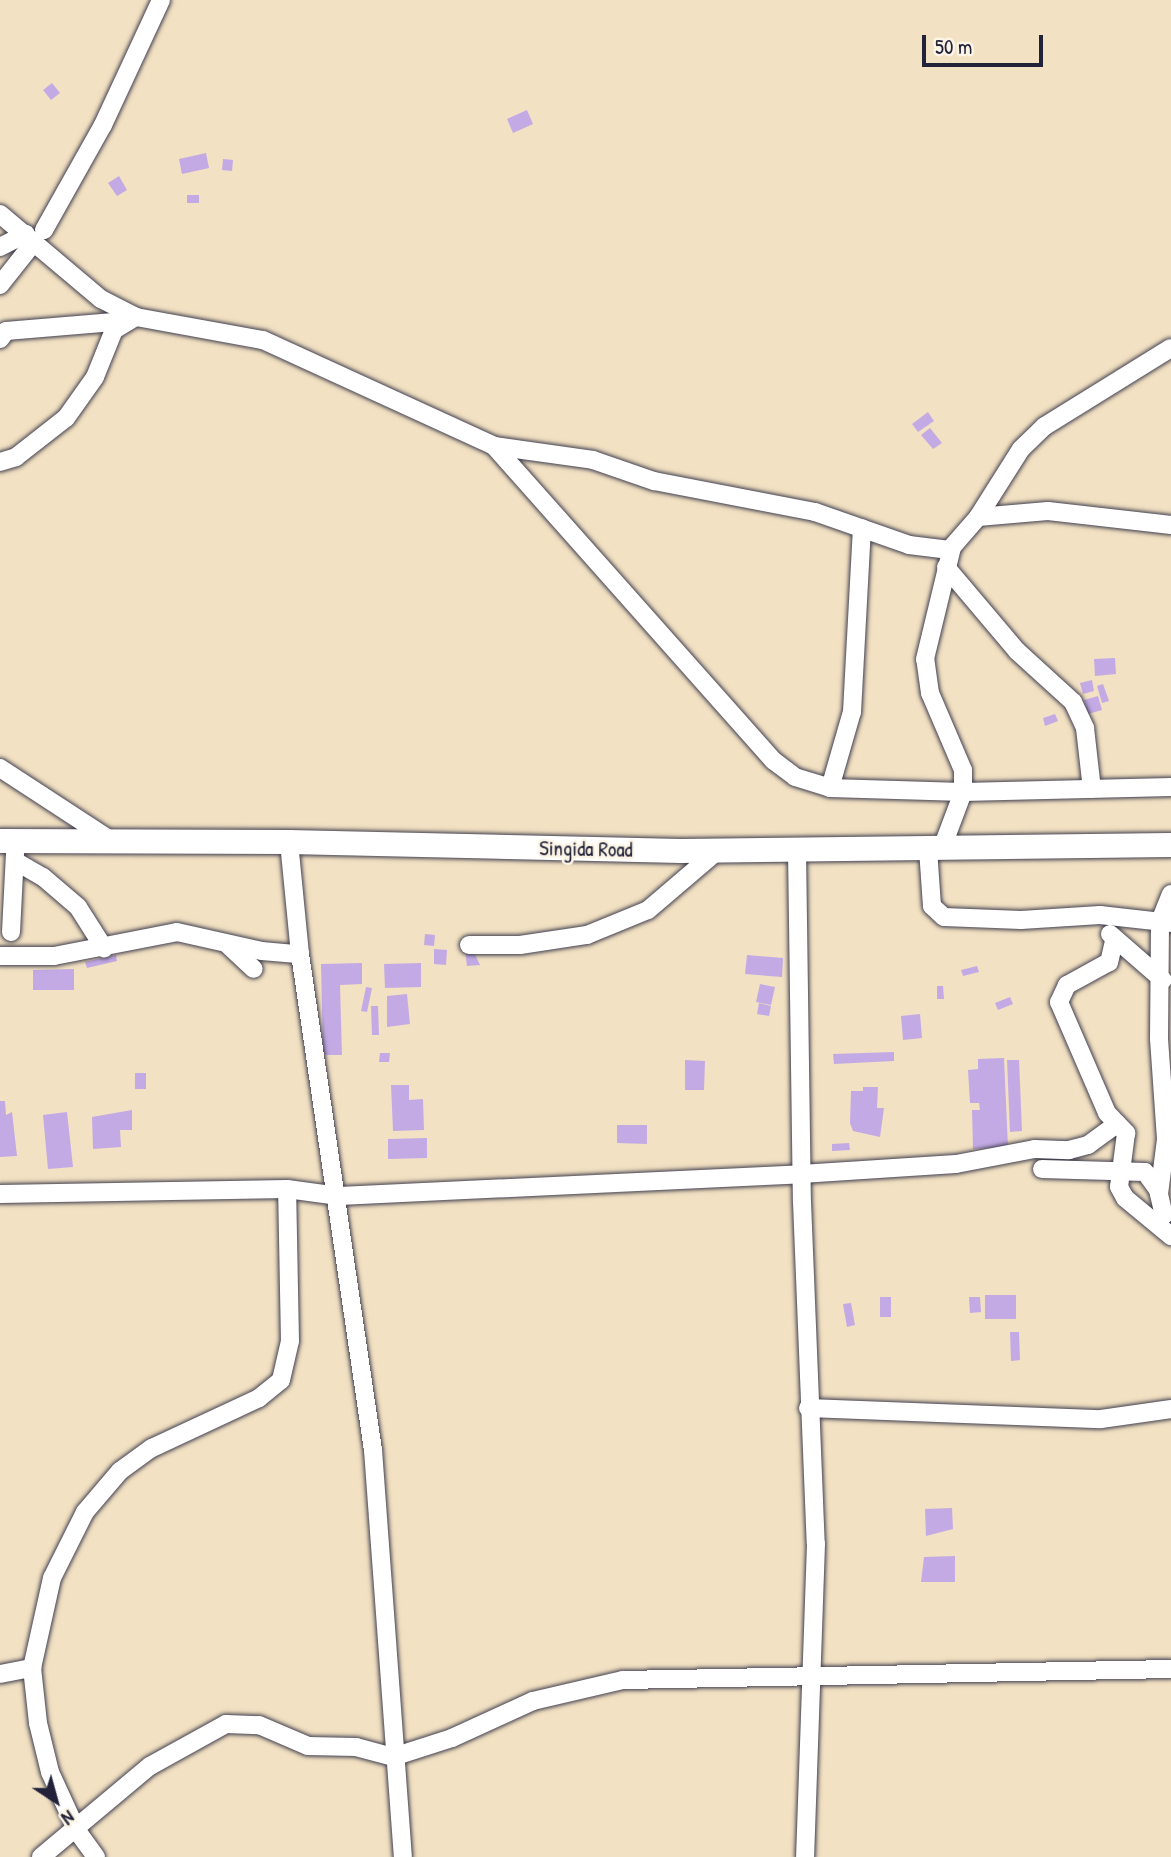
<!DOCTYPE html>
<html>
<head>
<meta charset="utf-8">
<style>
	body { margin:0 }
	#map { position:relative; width:1171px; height:1857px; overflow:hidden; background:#f2e1c2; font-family:"Patrick Hand",sans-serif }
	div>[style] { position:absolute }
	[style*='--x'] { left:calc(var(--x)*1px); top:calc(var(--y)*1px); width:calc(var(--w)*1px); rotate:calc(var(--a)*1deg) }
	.building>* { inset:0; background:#c3aae5 }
	.roads { filter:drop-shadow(0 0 2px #413f4f) drop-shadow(0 0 2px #413f4f) }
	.minor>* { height:18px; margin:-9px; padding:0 9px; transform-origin:9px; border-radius:9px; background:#fff }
	.highway>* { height:24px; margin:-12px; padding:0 12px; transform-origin:12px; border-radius:12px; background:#fff }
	span { translate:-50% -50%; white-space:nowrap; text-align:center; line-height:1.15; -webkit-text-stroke:5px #fcf5e5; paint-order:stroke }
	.street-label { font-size:21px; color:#22223b }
	.north { position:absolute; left:21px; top:1766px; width:70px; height:70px; -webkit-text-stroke:5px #fcf5e5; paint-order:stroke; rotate:144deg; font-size:19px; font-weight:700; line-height:28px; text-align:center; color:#22223b }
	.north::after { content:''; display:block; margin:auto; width:24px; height:32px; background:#22223b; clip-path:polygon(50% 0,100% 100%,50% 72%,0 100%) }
	.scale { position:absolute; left:922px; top:35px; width:121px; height:32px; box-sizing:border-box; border:4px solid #22223b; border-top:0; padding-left:9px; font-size:21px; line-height:24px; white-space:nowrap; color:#22223b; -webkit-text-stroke:5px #fcf5e5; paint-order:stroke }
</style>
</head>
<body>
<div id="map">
	<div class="building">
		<i style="clip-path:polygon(52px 83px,60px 93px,51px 100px,43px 90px)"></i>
		<i style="clip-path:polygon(527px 110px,533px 124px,513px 133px,507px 119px)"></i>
		<i style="clip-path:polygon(206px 153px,209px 168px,182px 174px,179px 159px)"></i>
		<i style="clip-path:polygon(223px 159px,233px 160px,232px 171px,222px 170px)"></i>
		<i style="clip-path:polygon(119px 176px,127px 190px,117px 196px,108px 183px)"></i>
		<i style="clip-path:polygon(187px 195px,199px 195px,199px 203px,187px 203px)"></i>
		<i style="clip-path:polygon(928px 412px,934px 421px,918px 432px,912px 424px)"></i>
		<i style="clip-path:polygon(930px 428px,942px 443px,933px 449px,921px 435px)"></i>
		<i style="clip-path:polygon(1115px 658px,1116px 674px,1095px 676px,1094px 659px)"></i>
		<i style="clip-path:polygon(1092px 680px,1094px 691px,1083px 694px,1080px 683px)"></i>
		<i style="clip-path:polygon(1103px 684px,1109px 701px,1102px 703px,1097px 686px)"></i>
		<i style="clip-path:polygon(1098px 696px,1102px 710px,1088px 714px,1084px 700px)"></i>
		<i style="clip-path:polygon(1055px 714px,1058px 721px,1045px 726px,1043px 718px)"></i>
		<i style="clip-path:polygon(425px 934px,435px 935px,434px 946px,424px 945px)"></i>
		<i style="clip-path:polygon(434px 949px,447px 950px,446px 965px,434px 964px)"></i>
		<i style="clip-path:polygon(465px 950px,473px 950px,480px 965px,467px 966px)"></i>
		<i style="clip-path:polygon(116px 955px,117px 961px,87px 968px,85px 962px)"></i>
		<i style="clip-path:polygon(747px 955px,783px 958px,782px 977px,745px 974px)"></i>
		<i style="clip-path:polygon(362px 963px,362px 984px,340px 985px,342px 1055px,323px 1055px,321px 964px)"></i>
		<i style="clip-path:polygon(421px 963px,421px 987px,385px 988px,384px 964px)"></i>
		<i style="clip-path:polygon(977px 966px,979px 972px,963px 976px,961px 970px)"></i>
		<i style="clip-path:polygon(74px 969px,74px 990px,33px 990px,33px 970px)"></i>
		<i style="clip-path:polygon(760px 984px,775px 987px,771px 1005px,756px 1002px)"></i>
		<i style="clip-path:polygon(937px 986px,943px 986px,944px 999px,937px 999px)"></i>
		<i style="clip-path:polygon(366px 987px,372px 988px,367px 1012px,361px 1011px)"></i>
		<i style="clip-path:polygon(407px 994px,410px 1024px,387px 1027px,387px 996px)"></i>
		<i style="clip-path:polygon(1010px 997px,1013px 1004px,998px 1010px,995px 1003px)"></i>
		<i style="clip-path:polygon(759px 1003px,771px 1006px,769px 1016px,757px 1014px)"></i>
		<i style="clip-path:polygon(371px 1006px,378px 1006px,379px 1035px,372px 1035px)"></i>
		<i style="clip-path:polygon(920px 1014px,922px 1038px,903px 1040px,901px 1016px)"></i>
		<i style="clip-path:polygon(894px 1052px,894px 1061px,834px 1064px,833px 1054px)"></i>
		<i style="clip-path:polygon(380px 1053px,390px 1053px,389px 1062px,379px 1062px)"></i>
		<i style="clip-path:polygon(1004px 1058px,1008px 1147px,973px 1149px,972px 1110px,980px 1110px,979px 1103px,970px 1103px,968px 1070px,978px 1069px,978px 1059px)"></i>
		<i style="clip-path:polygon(685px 1060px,705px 1061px,704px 1090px,685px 1090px)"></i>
		<i style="clip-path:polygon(1007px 1060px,1019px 1060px,1022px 1131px,1010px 1132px)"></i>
		<i style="clip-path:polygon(135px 1073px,146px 1073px,146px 1089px,135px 1089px)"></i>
		<i style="clip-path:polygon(391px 1085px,409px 1085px,409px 1100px,423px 1099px,424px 1130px,393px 1131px)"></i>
		<i style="clip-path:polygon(863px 1087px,878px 1087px,877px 1108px,884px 1108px,880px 1137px,853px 1131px,850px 1123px,851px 1091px,863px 1091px)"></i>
		<i style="clip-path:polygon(0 1101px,5px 1101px,6px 1115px,12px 1112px,17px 1156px,0 1157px)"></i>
		<i style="clip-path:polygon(132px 1110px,132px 1130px,120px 1130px,121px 1147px,93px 1149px,92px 1117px)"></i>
		<i style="clip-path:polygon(67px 1112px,73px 1167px,48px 1169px,43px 1115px)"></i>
		<i style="clip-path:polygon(617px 1125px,647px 1125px,647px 1144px,617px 1143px)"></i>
		<i style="clip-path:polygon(427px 1138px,427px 1158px,388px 1159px,388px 1139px)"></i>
		<i style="clip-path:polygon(849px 1143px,850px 1150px,832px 1151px,832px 1144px)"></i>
		<i style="clip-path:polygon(985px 1295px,1016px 1295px,1016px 1319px,985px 1319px)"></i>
		<i style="clip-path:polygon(880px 1297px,891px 1297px,891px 1317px,880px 1317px)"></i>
		<i style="clip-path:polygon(969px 1297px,980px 1297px,981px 1312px,970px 1313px)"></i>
		<i style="clip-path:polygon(851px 1303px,855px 1325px,847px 1327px,843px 1304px)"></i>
		<i style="clip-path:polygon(1010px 1332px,1019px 1332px,1020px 1360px,1011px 1361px)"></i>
		<i style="clip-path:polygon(952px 1508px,953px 1529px,926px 1536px,925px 1509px)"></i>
		<i style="clip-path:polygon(955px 1556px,955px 1582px,921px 1582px,924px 1557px)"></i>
	</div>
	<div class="roads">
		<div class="minor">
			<i style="--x:0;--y:214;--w:132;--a:40.1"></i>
			<i style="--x:101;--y:299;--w:39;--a:27"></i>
			<i style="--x:136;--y:317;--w:129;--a:10.3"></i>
			<i style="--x:263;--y:340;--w:254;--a:24.6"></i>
			<i style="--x:494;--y:446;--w:100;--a:8"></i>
			<i style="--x:593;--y:460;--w:65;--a:19"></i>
			<i style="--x:654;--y:481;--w:164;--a:10.9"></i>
			<i style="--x:815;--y:512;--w:100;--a:19.3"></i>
			<i style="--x:909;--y:545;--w:41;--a:7"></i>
			<i style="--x:44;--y:230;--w:120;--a:-60.7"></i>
			<i style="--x:103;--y:125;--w:138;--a:-65.1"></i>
			<i style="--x:0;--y:247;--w:29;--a:-27"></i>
			<i style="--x:0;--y:285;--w:55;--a:-51.7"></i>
			<i style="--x:0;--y:339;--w:10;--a:-53"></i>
			<i style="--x:6;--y:331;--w:120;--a:-4.8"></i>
			<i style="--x:494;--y:446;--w:421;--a:48.4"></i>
			<i style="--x:774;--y:761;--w:26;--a:37"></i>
			<i style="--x:795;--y:777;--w:37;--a:17"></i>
			<i style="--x:830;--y:788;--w:133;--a:1.7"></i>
			<i style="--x:963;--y:792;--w:208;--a:-1.4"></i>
			<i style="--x:0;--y:462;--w:17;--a:-17"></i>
			<i style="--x:16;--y:457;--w:63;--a:-38"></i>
			<i style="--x:66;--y:418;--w:50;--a:-54.7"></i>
			<i style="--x:95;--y:377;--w:51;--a:-68"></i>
			<i style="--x:114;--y:330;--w:26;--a:-31"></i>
			<i style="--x:978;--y:517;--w:70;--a:-4.9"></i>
			<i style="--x:1048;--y:511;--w:124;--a:6.5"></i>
			<i style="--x:946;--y:567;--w:110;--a:49.8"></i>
			<i style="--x:1017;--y:651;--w:76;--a:42.3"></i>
			<i style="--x:1073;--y:702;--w:29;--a:65"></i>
			<i style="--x:1085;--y:728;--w:61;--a:83.5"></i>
			<i style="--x:0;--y:768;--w:134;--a:33.1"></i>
			<i style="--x:830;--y:788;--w:79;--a:-73.9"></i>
			<i style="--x:852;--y:712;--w:184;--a:-86.9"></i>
			<i style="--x:289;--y:842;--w:113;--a:84.4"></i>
			<i style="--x:300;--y:954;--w:501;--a:81.63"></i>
			<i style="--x:373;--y:1450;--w:408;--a:85.8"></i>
			<i style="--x:942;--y:848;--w:60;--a:-69.4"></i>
			<i style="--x:963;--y:792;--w:22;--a:-90"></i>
			<i style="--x:963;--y:770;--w:84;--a:-113.2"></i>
			<i style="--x:930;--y:693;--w:34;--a:-98"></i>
			<i style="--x:925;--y:659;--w:115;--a:-76.4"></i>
			<i style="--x:952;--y:547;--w:40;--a:-49"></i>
			<i style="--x:978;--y:517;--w:80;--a:-57.7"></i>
			<i style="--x:1021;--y:449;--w:33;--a:-44"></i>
			<i style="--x:1045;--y:426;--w:148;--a:-31.8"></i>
			<i style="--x:928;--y:849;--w:57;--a:86"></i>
			<i style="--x:932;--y:906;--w:16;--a:43"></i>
			<i style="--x:944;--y:917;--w:77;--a:2.2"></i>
			<i style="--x:1021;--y:920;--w:79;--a:-3.6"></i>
			<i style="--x:1100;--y:915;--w:71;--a:6.4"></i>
			<i style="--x:797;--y:850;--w:352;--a:89.2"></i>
			<i style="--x:802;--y:1202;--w:342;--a:87.7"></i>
			<i style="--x:816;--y:1544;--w:313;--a:92"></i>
			<i style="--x:15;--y:861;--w:32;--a:30"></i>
			<i style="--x:43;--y:877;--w:46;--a:40.6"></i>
			<i style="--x:78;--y:907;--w:49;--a:57.6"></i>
			<i style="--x:11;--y:932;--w:80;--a:-87.1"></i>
			<i style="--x:1110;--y:934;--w:70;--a:41"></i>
			<i style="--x:1114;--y:941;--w:22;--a:103"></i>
			<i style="--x:1109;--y:962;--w:48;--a:151.3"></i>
			<i style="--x:1067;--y:985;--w:19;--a:115"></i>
			<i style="--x:1059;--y:1002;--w:121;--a:66.6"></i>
			<i style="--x:1107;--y:1113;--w:28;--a:46"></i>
			<i style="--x:1126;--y:1133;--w:54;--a:97.4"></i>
			<i style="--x:1119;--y:1187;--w:13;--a:61"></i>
			<i style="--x:1125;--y:1198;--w:60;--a:39.6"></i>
			<i style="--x:228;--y:945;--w:35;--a:43"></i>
			<i style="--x:469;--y:945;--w:51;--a:0"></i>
			<i style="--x:520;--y:945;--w:68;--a:-8.5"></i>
			<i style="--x:587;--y:935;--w:66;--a:-22.3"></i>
			<i style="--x:648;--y:910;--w:91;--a:-40.5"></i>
			<i style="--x:0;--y:956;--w:54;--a:0"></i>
			<i style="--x:54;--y:956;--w:125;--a:-11"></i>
			<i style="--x:177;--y:932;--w:87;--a:12.6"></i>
			<i style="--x:262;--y:951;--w:38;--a:5"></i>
			<i style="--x:1042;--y:1169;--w:103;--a:1.7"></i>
			<i style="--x:1145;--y:1172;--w:22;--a:54"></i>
			<i style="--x:1158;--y:1190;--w:26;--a:77"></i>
			<i style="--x:0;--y:1194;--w:287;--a:-1"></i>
			<i style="--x:287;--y:1189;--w:52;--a:7.7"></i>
			<i style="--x:339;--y:1196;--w:463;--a:-2.7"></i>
			<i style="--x:801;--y:1174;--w:155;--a:-3.7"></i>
			<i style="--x:956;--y:1164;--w:80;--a:-10.8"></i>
			<i style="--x:1035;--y:1149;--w:34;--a:2"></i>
			<i style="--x:1069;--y:1150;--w:20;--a:-15"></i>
			<i style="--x:1088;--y:1145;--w:36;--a:-36"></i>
			<i style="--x:1159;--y:1194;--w:55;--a:-82.7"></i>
			<i style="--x:1166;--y:1139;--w:100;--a:-94"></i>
			<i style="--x:1159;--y:1039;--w:118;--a:-89.5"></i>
			<i style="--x:1160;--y:921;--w:29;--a:-68"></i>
			<i style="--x:808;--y:1408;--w:293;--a:2.2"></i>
			<i style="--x:1101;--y:1419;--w:71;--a:-8.1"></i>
			<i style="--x:0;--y:1674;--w:33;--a:-11"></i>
			<i style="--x:41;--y:1857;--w:142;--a:-39.9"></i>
			<i style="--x:150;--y:1766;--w:87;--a:-28.9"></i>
			<i style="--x:226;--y:1724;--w:33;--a:2"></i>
			<i style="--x:259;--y:1725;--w:53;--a:23.2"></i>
			<i style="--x:308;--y:1746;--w:48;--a:1.2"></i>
			<i style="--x:356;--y:1747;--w:38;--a:15"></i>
			<i style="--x:393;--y:1757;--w:62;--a:-17.9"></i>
			<i style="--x:452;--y:1738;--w:89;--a:-24.6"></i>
			<i style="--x:533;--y:1701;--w:92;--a:-13.1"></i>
			<i style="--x:623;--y:1680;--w:548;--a:-1.15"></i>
			<i style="--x:96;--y:1857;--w:32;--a:-126"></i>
			<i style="--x:77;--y:1831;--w:65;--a:-114.6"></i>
			<i style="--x:50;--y:1772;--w:50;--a:-103.8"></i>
			<i style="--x:38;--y:1723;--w:55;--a:-96.2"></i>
			<i style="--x:32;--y:1668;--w:92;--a:-77.5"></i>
			<i style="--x:52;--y:1578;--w:74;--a:-63.4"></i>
			<i style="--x:85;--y:1512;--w:54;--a:-49.5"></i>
			<i style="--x:120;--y:1471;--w:39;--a:-36"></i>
			<i style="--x:152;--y:1448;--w:118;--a:-25"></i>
			<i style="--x:259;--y:1398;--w:28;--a:-39"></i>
			<i style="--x:281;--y:1380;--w:40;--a:-77"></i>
			<i style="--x:290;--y:1341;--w:152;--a:-91.1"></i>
		</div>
		<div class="highway">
			<i style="--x:0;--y:841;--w:289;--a:0.2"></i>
			<i style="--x:289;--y:842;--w:392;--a:1.3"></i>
			<i style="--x:681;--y:851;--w:490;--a:-0.7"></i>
		</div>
	</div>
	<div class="street-label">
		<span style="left:586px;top:849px;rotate:1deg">Singida Road</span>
	</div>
	<div class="north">N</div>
	<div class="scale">50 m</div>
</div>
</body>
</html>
